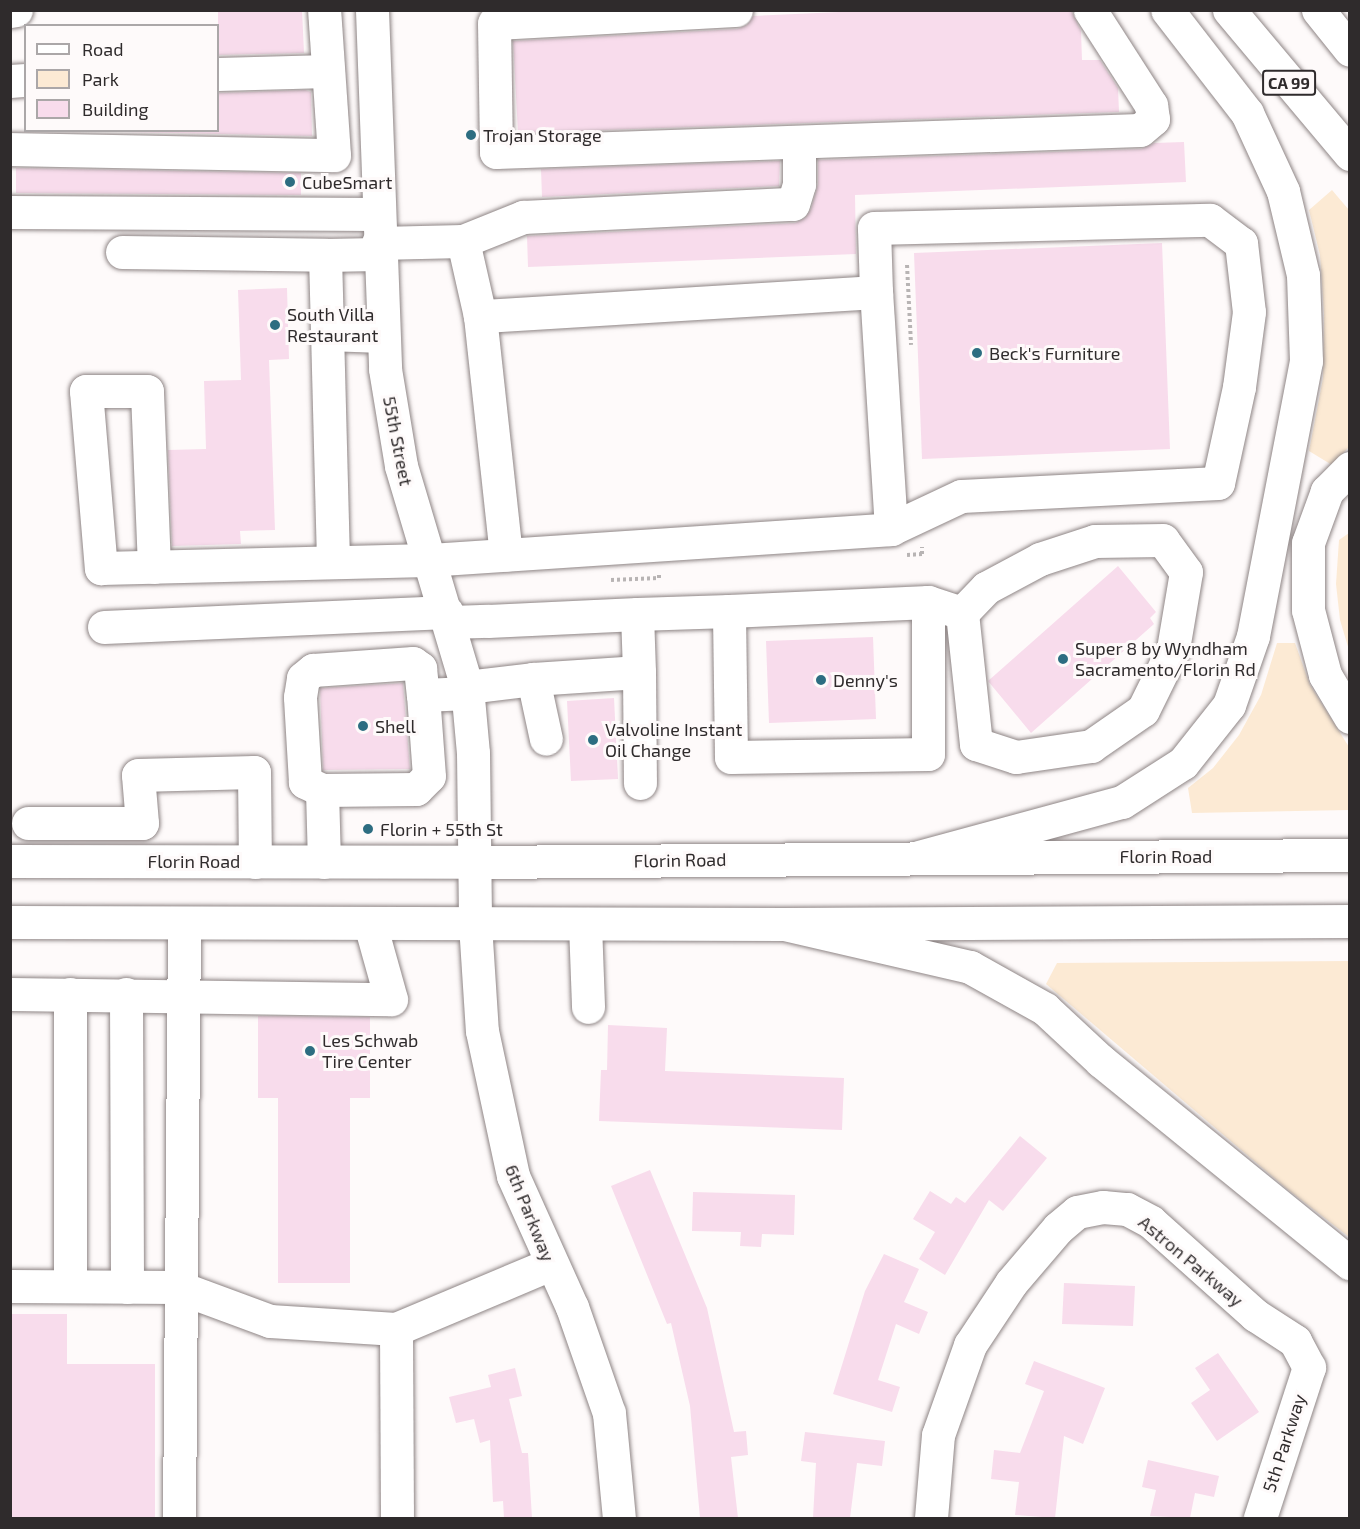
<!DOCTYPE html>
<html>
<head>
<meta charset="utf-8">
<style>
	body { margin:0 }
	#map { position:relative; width:1360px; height:1529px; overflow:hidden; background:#fefafa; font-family:"Exo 2",sans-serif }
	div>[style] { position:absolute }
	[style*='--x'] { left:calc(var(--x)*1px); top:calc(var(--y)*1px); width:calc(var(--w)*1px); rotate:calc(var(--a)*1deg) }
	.green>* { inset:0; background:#fcead4 }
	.building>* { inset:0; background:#f8dcec }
	.path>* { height:4px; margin-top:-2px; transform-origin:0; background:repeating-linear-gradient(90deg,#b8b4b4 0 3px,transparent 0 6px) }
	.roads { filter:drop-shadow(0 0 2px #8e8585) drop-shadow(0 0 2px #8e8585) }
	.minor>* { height:33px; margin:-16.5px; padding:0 16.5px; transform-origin:16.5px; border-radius:16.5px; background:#fff }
	.major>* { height:33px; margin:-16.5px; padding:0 16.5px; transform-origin:16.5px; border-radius:16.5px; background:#fff }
	.highway>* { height:33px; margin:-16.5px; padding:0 16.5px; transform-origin:16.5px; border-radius:16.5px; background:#fff }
	.dots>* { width:16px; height:16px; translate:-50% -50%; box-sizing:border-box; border:3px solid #fefafa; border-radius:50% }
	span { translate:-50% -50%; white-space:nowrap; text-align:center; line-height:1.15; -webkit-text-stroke:6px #fefafa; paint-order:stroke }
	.shield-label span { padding:2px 4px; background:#fefafa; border:2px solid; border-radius:4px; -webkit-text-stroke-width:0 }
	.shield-label { font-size:16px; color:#2f2b2c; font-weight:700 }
	.poi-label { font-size:18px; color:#2f2b2c }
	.left { translate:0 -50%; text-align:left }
	.street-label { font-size:18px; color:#2f2b2c }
	.frame { position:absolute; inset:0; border:12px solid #2f2b2c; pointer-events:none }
	.legend { position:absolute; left:24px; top:24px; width:195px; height:108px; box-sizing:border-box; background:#fefafa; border:2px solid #aba7a8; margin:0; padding:8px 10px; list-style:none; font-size:18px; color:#2f2b2c }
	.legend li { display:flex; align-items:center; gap:12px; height:30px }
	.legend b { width:30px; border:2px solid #aba7a8 }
</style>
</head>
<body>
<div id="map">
	<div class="green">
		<i style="clip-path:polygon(1332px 190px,1349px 210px,1349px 447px,1332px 465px,1309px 451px,1323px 378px,1324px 314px,1320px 255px,1309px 210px)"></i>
		<i style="clip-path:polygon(1349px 533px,1349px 650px,1340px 620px,1336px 584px,1339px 540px)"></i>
		<i style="clip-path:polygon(1277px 643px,1295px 643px,1310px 685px,1349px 747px,1349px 810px,1192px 813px,1188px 788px,1213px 768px,1239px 735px,1261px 695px)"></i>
		<i style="clip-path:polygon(1349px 961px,1349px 1237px,1287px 1189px,1046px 984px,1057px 963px)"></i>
	</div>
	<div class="building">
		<i style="clip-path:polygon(218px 10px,302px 10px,304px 53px,218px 55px)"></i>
		<i style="clip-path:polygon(883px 10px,1071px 10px,1081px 31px,1082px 60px,1100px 60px,1118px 88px,1119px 112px,518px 133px,513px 41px,737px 29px,747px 25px,753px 16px)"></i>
		<i style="clip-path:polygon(305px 90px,311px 92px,312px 136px,24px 130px,218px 130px,218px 93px)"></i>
		<i style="clip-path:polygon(1184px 142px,1186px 182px,855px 195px,856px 254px,528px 267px,527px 236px,795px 223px,805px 218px,811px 209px,818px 184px,818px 160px,1141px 149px,1154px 143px)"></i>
		<i style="clip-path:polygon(780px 161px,779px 186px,542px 197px,541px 169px)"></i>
		<i style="clip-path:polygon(16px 168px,301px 173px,301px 195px,16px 193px)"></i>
		<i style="clip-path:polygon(1162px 243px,1170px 449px,922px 459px,914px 253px)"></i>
		<i style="clip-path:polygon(287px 288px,289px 359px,269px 360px,275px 530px,240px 531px,241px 544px,172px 546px,168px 450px,206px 449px,204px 381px,241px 380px,238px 290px)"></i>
		<i style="clip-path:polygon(1118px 566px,1156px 612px,1150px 618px,1154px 624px,1031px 733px,988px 681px)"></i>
		<i style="clip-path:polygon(873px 637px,876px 719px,769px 723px,766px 641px)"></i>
		<i style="clip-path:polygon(403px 683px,410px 769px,323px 770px,320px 688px)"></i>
		<i style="clip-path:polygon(614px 698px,618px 779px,571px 781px,567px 701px)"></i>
		<i style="clip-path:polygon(258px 1016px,370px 1017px,370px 1098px,350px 1098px,350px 1283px,278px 1283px,278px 1098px,258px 1098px)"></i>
		<i style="clip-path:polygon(608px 1025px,667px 1028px,665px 1071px,844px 1078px,842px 1130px,599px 1121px,601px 1070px,607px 1070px)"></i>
		<i style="clip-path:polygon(1020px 1136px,1047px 1158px,1003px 1211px,989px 1200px,945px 1275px,919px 1259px,935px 1232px,913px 1219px,930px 1191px,951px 1204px,956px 1197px,965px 1203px)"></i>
		<i style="clip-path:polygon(650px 1170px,707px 1308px,734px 1432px,746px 1431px,748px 1455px,731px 1457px,738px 1518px,700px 1518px,690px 1406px,671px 1323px,667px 1324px,611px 1186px)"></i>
		<i style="clip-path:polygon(693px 1192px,795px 1195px,794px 1235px,762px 1234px,761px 1247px,740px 1246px,741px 1232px,692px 1231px)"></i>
		<i style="clip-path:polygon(884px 1254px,919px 1269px,904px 1302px,928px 1312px,919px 1334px,896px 1324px,878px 1380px,900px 1387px,892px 1412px,833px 1394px,865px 1291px)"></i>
		<i style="clip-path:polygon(1064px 1283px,1135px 1286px,1133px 1326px,1062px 1324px)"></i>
		<i style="clip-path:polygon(10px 1314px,67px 1314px,67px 1364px,155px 1364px,155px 1518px,10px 1518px)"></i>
		<i style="clip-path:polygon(1218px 1353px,1259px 1412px,1217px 1441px,1191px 1403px,1210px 1390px,1195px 1368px)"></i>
		<i style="clip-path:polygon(1034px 1361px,1105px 1388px,1083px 1444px,1064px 1436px,1055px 1518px,1015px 1515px,1019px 1482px,991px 1479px,994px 1450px,1020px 1453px,1044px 1391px,1025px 1384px)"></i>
		<i style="clip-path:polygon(515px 1368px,522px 1396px,509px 1399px,522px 1453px,528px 1453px,532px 1518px,504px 1518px,503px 1501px,493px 1502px,490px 1440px,480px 1443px,474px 1419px,456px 1423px,449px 1397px,491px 1387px,488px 1375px)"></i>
		<i style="clip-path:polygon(805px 1432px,885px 1441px,882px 1466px,857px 1463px,850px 1518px,813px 1518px,816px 1463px,801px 1461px)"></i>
		<i style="clip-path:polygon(1148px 1460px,1219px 1476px,1214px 1497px,1195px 1493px,1190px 1518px,1150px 1516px,1156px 1490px,1142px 1487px)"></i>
	</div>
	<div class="path">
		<i style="--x:907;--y:265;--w:80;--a:87.1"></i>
		<i style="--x:907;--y:555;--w:15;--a:-4"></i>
		<i style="--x:922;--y:554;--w:7;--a:-90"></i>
		<i style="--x:611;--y:580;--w:48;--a:-2.4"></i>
		<i style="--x:659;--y:578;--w:4;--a:-90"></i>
	</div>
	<div class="roads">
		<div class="minor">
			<i style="--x:372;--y:10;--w:359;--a:87.9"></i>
			<i style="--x:385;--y:369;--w:98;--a:80.6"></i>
			<i style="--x:401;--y:466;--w:231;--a:73.4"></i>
			<i style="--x:467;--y:687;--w:66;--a:84.8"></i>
			<i style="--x:473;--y:753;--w:171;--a:89.3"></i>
			<i style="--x:475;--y:924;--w:107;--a:86.3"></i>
			<i style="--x:482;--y:1031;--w:148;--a:77.9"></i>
			<i style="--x:513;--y:1176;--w:144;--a:65.8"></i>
			<i style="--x:572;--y:1307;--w:112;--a:70.8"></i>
			<i style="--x:609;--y:1413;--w:105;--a:84.6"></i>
			<i style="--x:736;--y:10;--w:242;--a:176.9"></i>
			<i style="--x:494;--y:23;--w:129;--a:89.1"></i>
			<i style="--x:496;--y:152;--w:644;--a:-1.96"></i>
			<i style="--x:1140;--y:130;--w:17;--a:-40"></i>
			<i style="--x:1153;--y:119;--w:14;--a:-98"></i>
			<i style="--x:1151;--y:105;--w:113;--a:-122.7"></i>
			<i style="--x:10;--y:11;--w:6;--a:-9"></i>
			<i style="--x:218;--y:74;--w:110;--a:-1.6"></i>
			<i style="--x:10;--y:81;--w:16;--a:-4"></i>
			<i style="--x:10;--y:149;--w:324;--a:1.1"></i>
			<i style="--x:334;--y:155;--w:145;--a:-93.9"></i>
			<i style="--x:10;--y:212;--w:367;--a:0.3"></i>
			<i style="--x:463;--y:241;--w:65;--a:-21.8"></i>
			<i style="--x:523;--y:217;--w:270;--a:-2.8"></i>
			<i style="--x:793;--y:204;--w:21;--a:-73"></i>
			<i style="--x:799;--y:184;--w:42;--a:-90"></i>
			<i style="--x:122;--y:252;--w:203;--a:0.8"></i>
			<i style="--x:325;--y:255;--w:307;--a:88.5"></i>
			<i style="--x:325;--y:255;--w:53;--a:-1.1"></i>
			<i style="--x:876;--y:292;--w:64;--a:-91.8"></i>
			<i style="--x:874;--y:228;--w:336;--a:-1.4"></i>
			<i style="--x:1210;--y:220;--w:39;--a:37"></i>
			<i style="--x:1241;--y:243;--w:69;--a:83.4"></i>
			<i style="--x:1249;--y:312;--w:76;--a:97.6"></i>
			<i style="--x:1239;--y:387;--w:98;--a:102.3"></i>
			<i style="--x:1218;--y:483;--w:257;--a:177.1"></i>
			<i style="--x:961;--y:496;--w:77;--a:154.8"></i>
			<i style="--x:480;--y:316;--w:240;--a:83.8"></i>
			<i style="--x:327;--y:334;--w:55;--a:2.1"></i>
			<i style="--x:154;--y:567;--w:176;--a:-92.3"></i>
			<i style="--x:147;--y:391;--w:61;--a:180"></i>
			<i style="--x:86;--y:391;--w:178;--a:85.2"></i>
			<i style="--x:101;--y:568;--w:327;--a:-1.4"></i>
			<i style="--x:428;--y:560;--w:464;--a:-3.8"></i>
			<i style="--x:891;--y:529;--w:237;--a:-93.6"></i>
			<i style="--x:876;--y:292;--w:397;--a:176.5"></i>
			<i style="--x:480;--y:316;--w:77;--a:-102.8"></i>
			<i style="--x:463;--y:241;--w:85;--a:178.7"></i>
			<i style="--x:928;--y:602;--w:36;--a:18"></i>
			<i style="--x:962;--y:613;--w:132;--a:83.9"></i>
			<i style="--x:976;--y:744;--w:42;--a:18"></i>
			<i style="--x:1016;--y:757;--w:76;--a:-8.3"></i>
			<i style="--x:1091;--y:746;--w:63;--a:-34.7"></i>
			<i style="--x:1143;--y:710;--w:68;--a:-63.8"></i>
			<i style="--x:1173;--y:649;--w:78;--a:-80.4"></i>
			<i style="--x:1186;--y:572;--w:39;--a:-126"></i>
			<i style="--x:1163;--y:540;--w:68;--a:179.2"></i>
			<i style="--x:1095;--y:541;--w:58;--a:161.9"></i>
			<i style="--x:1040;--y:559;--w:61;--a:151.8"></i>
			<i style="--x:986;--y:588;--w:35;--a:134"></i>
			<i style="--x:637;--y:614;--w:58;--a:88"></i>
			<i style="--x:451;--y:622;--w:37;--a:-2"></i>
			<i style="--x:488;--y:621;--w:149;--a:-2.7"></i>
			<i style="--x:637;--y:614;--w:92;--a:-1.9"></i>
			<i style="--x:729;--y:611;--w:199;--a:-2.6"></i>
			<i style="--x:928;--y:602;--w:152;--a:90"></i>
			<i style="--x:928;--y:754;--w:197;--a:179.1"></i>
			<i style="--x:731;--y:757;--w:146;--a:-90.8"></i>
			<i style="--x:104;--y:627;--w:343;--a:-2.5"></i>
			<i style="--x:533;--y:679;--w:106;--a:-3.8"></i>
			<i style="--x:639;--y:672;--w:111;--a:89.5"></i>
			<i style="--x:467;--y:687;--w:66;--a:-6.9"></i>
			<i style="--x:533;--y:679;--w:61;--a:77.8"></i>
			<i style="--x:322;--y:790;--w:19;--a:-155"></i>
			<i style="--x:305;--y:782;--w:85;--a:-93.4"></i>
			<i style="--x:300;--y:697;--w:19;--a:-81"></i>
			<i style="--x:303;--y:678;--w:13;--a:-39"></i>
			<i style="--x:313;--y:670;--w:100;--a:-4"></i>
			<i style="--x:413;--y:663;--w:9;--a:36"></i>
			<i style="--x:420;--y:668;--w:27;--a:84"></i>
			<i style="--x:28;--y:823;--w:114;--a:0"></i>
			<i style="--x:142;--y:823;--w:48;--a:-94.8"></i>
			<i style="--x:138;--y:775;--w:116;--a:-1.5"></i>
			<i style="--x:254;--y:772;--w:90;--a:89.4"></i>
			<i style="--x:324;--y:862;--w:72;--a:-91.6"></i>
			<i style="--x:322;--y:790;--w:94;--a:-0.6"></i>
			<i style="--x:416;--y:789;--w:18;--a:-45"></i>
			<i style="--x:429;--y:776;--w:81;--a:-94.2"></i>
			<i style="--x:423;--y:695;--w:45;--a:-2.5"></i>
			<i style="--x:585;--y:924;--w:83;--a:87.9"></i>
			<i style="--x:10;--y:994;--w:381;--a:0.8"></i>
			<i style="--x:391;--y:999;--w:78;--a:-105.6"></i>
			<i style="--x:70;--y:994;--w:292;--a:90"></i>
			<i style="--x:126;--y:994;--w:293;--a:89.8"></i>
			<i style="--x:10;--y:1286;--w:168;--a:0.3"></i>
			<i style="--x:178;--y:1287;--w:98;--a:20.3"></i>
			<i style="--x:270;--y:1321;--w:126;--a:3.6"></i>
			<i style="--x:396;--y:1329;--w:168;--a:-22.8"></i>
			<i style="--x:396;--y:1329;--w:189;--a:89.7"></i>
			<i style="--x:179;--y:1518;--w:595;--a:-89.52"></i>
			<i style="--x:931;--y:1518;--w:83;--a:-85.2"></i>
			<i style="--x:938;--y:1435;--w:96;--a:-70.4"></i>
			<i style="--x:970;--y:1345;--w:74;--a:-56.5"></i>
			<i style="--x:1011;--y:1283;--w:72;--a:-49.5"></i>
			<i style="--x:1058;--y:1228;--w:25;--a:-40"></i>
			<i style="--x:1077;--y:1212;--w:26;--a:-11"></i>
			<i style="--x:1103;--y:1207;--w:24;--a:5"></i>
			<i style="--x:1127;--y:1209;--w:27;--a:28"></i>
			<i style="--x:1151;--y:1222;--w:140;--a:41.8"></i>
			<i style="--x:1255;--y:1315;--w:48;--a:33"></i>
			<i style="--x:1295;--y:1341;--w:30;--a:62"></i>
			<i style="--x:1309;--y:1367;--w:159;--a:108"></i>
		</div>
		<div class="major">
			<i style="--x:10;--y:861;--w:465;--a:0.1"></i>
			<i style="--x:475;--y:862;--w:875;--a:-0.46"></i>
			<i style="--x:10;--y:922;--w:774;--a:0.15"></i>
			<i style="--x:784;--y:924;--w:566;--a:-0.3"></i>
		</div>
		<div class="highway">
			<i style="--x:1229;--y:10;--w:188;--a:50"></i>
			<i style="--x:1318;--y:10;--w:51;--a:51.3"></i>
			<i style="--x:1350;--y:468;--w:33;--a:135"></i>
			<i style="--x:1327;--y:491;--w:55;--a:110.1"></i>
			<i style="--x:1308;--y:543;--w:67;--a:90"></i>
			<i style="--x:1308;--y:610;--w:67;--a:75.3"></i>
			<i style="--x:1325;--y:675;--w:49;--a:59.2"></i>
			<i style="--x:919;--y:857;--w:210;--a:-15.2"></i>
			<i style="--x:1122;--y:802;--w:72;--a:-32.6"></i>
			<i style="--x:1183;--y:763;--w:74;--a:-51.6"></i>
			<i style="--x:1229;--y:705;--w:73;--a:-70.8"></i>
			<i style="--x:1253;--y:636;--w:280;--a:-79.1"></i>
			<i style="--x:1306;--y:361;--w:86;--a:-92"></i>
			<i style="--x:1303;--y:275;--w:86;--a:-103.4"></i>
			<i style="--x:1283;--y:191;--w:86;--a:-114.8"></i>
			<i style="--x:1247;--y:113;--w:130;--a:-127.8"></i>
			<i style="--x:784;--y:924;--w:191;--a:13"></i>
			<i style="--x:970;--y:967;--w:86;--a:29.2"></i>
			<i style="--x:1045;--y:1009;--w:76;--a:42.9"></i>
			<i style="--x:1101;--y:1061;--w:321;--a:39.1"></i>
		</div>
	</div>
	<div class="dots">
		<i style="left:471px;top:135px;background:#2d6d81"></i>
		<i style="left:290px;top:182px;background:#2d6d81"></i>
		<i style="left:275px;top:325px;background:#2d6d81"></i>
		<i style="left:977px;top:353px;background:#2d6d81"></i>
		<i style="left:1063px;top:659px;background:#2d6d81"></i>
		<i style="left:821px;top:680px;background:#2d6d81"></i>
		<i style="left:363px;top:726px;background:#2d6d81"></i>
		<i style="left:593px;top:740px;background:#2d6d81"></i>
		<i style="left:368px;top:829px;background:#2d6d81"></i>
		<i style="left:310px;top:1051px;background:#2d6d81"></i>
	</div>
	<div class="shield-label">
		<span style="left:1289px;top:83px">CA 99</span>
	</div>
	<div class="poi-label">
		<span class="left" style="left:483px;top:135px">Trojan Storage</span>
		<span class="left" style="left:302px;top:182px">CubeSmart</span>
		<span class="left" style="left:287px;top:325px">South Villa<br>Restaurant</span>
		<span class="left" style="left:989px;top:353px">Beck's Furniture</span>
		<span class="left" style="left:1075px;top:659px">Super 8 by Wyndham<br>Sacramento/Florin Rd</span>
		<span class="left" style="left:833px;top:680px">Denny's</span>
		<span class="left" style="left:375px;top:726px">Shell</span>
		<span class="left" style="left:605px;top:740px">Valvoline Instant<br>Oil Change</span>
		<span class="left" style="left:380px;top:829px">Florin + 55th St</span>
		<span class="left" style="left:322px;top:1051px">Les Schwab<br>Tire Center</span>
	</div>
	<div class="street-label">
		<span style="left:398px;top:441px;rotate:79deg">55th Street</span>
		<span style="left:1166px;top:856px">Florin Road</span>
		<span style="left:680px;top:860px;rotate:-1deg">Florin Road</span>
		<span style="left:194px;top:861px">Florin Road</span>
		<span style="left:530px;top:1213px;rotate:68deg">6th Parkway</span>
		<span style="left:1191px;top:1261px;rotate:40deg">Astron Parkway</span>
		<span style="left:1284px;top:1443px;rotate:-72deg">5th Parkway</span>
	</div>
	<div class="frame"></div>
	<ul class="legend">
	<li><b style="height:8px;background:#fff"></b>Road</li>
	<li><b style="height:16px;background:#fcead4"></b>Park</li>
	<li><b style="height:16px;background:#f8dcec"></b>Building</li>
	</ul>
</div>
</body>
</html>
